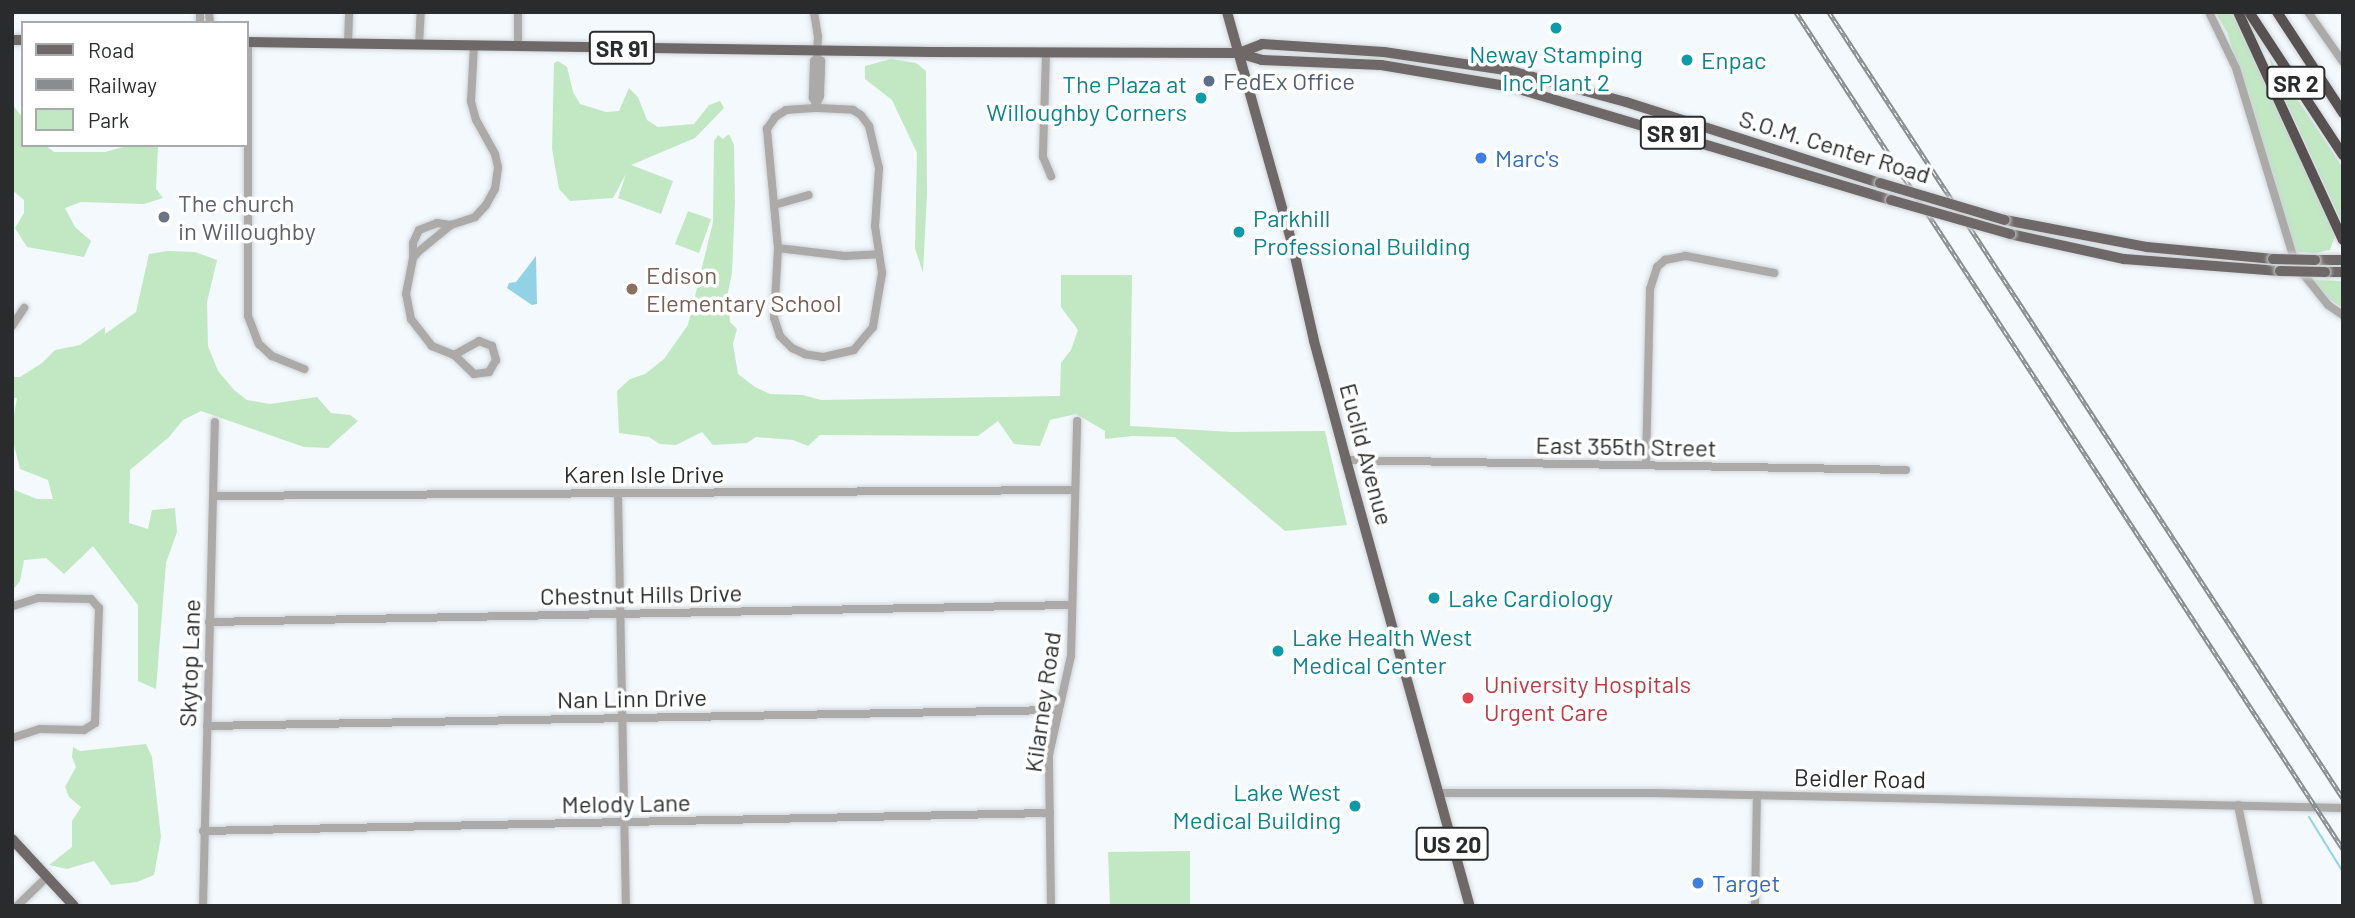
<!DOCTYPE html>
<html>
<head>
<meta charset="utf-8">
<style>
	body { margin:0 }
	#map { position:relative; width:2355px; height:918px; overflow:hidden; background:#f3f9fd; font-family:Barlow,sans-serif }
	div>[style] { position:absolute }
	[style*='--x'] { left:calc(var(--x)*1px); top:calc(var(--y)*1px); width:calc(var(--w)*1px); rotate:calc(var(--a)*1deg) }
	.green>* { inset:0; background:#c1e8c3 }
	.water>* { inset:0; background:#92d2e6 }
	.stream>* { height:2px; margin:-1px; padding:0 1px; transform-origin:1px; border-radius:1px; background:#92d2e6 }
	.roads { filter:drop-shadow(0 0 2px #cfd4d7) drop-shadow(0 0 2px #cfd4d7) }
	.minor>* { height:8px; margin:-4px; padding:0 4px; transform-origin:4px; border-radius:4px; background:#aca9a9 }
	.major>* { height:10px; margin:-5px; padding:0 5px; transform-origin:5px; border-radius:5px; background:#6e6868 }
	.highway>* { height:10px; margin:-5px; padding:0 5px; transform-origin:5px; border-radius:5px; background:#585151 }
	.rail>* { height:4.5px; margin-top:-2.25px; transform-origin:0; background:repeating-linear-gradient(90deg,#fff 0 5px,#898d8f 0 10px); box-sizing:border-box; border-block:2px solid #898d8f }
	.bridges { filter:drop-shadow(0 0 2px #cfd4d7) drop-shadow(0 0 2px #cfd4d7) }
	.major-bridge>* { height:10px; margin:-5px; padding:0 5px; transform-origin:5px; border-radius:5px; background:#6e6868 }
	.dots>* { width:19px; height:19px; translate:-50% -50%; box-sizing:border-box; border:4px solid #fff; border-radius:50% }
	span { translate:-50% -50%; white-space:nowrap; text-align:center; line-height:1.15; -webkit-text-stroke:7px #fff; paint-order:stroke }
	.shield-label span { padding:2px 5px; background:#fff; border:2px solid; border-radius:5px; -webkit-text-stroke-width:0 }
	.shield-label { font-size:23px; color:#292b2c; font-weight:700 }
	.culture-label { font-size:24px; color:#0d838f }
	.left { translate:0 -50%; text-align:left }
	.right { translate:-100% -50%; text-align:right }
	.service-label { font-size:24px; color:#4e5e75 }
	.street-label { font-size:24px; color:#292b2c }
	.shop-label { font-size:24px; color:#366cbe }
	.worship-label { font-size:24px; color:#5b616d }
	.education-label { font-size:24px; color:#785e54 }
	.health-label { font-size:24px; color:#be3a42 }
	.frame { position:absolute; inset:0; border:14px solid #292b2c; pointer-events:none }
	.legend { position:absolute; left:21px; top:21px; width:228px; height:126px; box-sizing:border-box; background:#fff; border:2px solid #a9aaab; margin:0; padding:9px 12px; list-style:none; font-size:21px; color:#292b2c }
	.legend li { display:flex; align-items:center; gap:14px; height:35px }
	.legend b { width:35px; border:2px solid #a9aaab }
</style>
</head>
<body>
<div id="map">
	<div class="green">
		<i style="clip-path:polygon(2215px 12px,2232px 12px,2245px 36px,2332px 228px,2335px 236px,2330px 250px,2315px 253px,2295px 252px,2227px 32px)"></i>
		<i style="clip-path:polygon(2269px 57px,2343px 168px,2343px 225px,2275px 78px)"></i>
		<i style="clip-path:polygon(891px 59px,916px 63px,926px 71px,927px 194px,923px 273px,915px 248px,917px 153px,892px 100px,865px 79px,865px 66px)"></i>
		<i style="clip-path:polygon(558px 61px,567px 67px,573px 92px,580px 104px,606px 112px,619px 111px,629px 88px,638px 97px,647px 120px,658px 127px,694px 124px,709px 105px,720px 101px,724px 108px,695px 138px,631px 165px,673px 181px,661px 214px,618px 198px,626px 174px,613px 198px,570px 201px,559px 189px,552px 149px,554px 63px)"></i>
		<i style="clip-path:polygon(12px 104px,23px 118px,23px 145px,45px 145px,54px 152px,105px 152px,130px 145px,158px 147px,156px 189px,163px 198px,144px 204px,81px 202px,65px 208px,75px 227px,91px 241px,84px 257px,27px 247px,15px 228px,24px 213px,24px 200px,12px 190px)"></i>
		<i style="clip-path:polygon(729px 134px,734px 145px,735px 201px,732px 273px,728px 292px,730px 322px,737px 329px,733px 344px,738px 374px,755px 387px,770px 394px,803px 395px,821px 400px,1060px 396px,1061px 363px,1071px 350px,1078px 330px,1061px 307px,1061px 275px,1132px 275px,1130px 426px,1232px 432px,1325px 431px,1347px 525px,1285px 531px,1175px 437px,1133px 436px,1105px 439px,1105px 431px,1076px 414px,1050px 420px,1040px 446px,1014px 444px,998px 421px,978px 436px,820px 435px,808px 446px,793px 440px,756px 437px,747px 443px,713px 445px,702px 432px,676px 445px,660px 444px,649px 437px,619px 433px,617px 391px,630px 379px,645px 374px,664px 359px,688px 325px,713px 222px,714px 141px,718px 135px,723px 139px)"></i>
		<i style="clip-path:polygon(688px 211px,711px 219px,699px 253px,675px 244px)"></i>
		<i style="clip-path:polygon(168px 251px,195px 252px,217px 260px,207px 302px,208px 346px,218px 371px,234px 390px,247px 400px,270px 404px,317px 397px,331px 413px,350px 415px,358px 421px,328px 448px,304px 447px,201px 411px,183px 420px,169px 437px,130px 470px,129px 523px,148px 529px,152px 510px,175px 508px,177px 532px,166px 563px,156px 689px,138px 681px,138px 605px,93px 546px,64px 574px,46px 558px,24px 560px,20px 581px,12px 591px,12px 489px,37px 499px,53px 499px,48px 480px,20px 469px,14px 445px,13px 421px,17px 398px,12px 398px,12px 377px,20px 377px,42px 363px,55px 350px,80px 345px,105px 327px,105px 334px,136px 312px,149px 254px)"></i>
		<i style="clip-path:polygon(2312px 280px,2343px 281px,2343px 308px,2329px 299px)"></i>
		<i style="clip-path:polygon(146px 744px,152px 757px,161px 837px,154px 875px,137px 882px,111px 885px,94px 861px,67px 869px,49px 865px,72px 847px,72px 821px,81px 807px,69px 797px,65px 787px,76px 767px,72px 757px,73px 747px,80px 751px)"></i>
		<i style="clip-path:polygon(1190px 851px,1190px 906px,1110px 906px,1108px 852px)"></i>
	</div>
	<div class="water">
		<i style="clip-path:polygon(536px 256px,537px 304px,532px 305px,507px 288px,509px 283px,516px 282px)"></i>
	</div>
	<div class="stream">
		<i style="--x:2309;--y:817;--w:65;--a:58.3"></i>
	</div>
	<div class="roads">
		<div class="minor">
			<i style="--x:209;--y:12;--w:11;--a:85"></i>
			<i style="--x:814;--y:12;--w:24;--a:81"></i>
			<i style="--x:818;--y:36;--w:22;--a:93"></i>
			<i style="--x:817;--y:58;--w:4;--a:135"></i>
			<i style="--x:814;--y:61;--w:37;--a:92"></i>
			<i style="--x:813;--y:98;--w:11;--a:63"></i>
			<i style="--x:818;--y:108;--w:35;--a:3"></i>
			<i style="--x:853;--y:110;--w:9;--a:32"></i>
			<i style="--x:861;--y:115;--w:14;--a:54"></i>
			<i style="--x:869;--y:126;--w:43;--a:76.6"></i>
			<i style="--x:879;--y:168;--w:58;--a:93.9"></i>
			<i style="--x:875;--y:226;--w:48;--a:81.5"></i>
			<i style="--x:882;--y:273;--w:55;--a:99.5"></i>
			<i style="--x:873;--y:327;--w:30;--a:130"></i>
			<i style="--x:854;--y:350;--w:32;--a:167"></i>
			<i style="--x:823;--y:357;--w:18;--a:-171"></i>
			<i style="--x:805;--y:354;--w:14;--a:-155"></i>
			<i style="--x:792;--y:348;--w:17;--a:-135"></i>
			<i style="--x:780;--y:336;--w:19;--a:-108"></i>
			<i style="--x:774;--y:318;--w:70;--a:-86.7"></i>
			<i style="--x:778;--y:248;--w:120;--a:-95.3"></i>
			<i style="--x:767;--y:129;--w:14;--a:-56"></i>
			<i style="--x:775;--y:117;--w:13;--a:-32"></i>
			<i style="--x:786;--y:110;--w:32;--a:-4"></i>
			<i style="--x:2209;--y:12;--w:62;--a:64.3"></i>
			<i style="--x:2236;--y:68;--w:206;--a:73.1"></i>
			<i style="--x:2296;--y:265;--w:51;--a:51.3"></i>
			<i style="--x:2328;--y:305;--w:18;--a:34"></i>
			<i style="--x:2308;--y:12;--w:61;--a:55"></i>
			<i style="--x:200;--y:23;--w:11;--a:-90"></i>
			<i style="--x:248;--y:42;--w:274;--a:90"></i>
			<i style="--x:248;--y:316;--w:30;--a:69"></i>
			<i style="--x:259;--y:344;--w:18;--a:43"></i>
			<i style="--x:272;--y:356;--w:35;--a:22"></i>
			<i style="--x:348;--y:44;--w:32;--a:-88"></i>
			<i style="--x:419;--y:45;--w:33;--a:-87"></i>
			<i style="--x:518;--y:46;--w:34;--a:-90"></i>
			<i style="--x:1046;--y:53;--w:104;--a:91.7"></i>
			<i style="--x:1043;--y:157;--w:21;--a:67"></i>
			<i style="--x:817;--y:103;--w:8;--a:-67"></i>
			<i style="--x:820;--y:96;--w:35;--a:-88"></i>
			<i style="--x:821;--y:61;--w:5;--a:-143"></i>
			<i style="--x:774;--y:205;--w:36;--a:-16"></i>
			<i style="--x:778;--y:248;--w:67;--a:6.8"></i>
			<i style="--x:845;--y:256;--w:34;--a:-3"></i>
			<i style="--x:413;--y:258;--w:15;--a:-90"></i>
			<i style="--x:413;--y:243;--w:14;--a:-65"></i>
			<i style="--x:419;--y:230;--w:19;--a:-21"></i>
			<i style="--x:437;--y:223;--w:14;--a:8"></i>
			<i style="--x:12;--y:326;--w:22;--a:-56"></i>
			<i style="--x:454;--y:355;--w:29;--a:-29"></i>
			<i style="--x:479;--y:341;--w:14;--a:21"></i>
			<i style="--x:492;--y:346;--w:15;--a:74"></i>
			<i style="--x:496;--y:360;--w:14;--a:120"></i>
			<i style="--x:489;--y:372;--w:15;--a:172"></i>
			<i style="--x:474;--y:374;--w:28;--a:-136"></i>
			<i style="--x:454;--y:355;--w:24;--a:-158"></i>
			<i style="--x:432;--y:346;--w:34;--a:-128"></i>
			<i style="--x:411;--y:319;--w:25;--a:-101"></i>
			<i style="--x:406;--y:294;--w:37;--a:-79"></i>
			<i style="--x:413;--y:258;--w:8;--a:-50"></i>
			<i style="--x:418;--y:252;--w:43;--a:-39.3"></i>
			<i style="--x:451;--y:225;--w:25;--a:-18"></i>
			<i style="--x:475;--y:217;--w:16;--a:-47"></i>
			<i style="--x:486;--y:205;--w:18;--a:-61"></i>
			<i style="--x:495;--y:189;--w:22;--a:-82"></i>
			<i style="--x:498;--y:167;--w:13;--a:-103"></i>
			<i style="--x:495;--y:154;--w:39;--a:-119"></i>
			<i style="--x:476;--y:120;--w:20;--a:-105"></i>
			<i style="--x:471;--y:101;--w:55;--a:-86.9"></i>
			<i style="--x:1346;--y:460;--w:560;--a:1.02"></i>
			<i style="--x:1646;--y:465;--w:176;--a:-88.7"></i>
			<i style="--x:1650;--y:289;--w:23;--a:-72"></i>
			<i style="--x:1657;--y:267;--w:11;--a:-41"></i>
			<i style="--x:1665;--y:260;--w:21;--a:-11"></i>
			<i style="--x:1686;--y:256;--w:90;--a:10.9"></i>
			<i style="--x:618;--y:494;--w:412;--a:88.9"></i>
			<i style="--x:214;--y:496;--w:861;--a:-0.4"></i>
			<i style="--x:209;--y:622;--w:863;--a:-1.13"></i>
			<i style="--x:207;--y:726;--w:851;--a:-1.08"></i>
			<i style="--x:12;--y:738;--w:29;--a:-18"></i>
			<i style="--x:40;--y:729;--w:44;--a:1.3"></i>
			<i style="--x:84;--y:730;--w:13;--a:-32"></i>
			<i style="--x:95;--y:723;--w:115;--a:-88"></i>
			<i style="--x:99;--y:608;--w:12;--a:-132"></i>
			<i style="--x:91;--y:599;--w:53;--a:-178.9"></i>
			<i style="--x:38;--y:598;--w:26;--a:162"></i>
			<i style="--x:1438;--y:793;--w:216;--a:0"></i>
			<i style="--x:1654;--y:793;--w:689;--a:1.25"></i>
			<i style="--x:2238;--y:805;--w:103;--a:78.3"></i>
			<i style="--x:203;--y:831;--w:847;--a:-1.22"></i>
			<i style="--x:17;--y:906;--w:40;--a:-44"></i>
			<i style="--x:203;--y:906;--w:484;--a:-88.6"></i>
			<i style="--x:1051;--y:906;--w:151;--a:-90.8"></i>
			<i style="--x:1049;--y:755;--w:101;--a:-77.5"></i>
			<i style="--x:1071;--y:656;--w:235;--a:-88.5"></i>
			<i style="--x:1755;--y:906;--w:111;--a:-89"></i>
		</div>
		<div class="major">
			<i style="--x:1227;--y:12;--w:240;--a:74.3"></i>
			<i style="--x:1292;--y:243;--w:100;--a:77.3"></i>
			<i style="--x:1314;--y:341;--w:123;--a:74.9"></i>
			<i style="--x:1346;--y:460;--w:463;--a:74.5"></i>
			<i style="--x:12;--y:40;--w:11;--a:0"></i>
			<i style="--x:247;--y:42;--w:685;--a:0.84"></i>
			<i style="--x:932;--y:52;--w:306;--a:0.2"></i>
			<i style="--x:1238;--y:53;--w:25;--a:16"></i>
			<i style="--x:1262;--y:60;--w:119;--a:2.4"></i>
			<i style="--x:1381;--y:65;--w:133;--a:9.5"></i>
			<i style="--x:1512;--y:87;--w:395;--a:16.6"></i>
			<i style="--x:1239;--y:53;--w:25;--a:-21"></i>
			<i style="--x:1262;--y:44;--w:122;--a:3.8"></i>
			<i style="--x:1384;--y:52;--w:128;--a:8.5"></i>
			<i style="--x:1511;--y:71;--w:119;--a:15.1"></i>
			<i style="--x:1626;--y:102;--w:267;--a:17.7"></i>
			<i style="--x:2005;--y:220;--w:145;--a:10.8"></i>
			<i style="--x:2147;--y:247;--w:127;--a:5.4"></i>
			<i style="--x:2010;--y:234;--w:117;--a:12.4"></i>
			<i style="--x:2124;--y:259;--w:156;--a:4.4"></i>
			<i style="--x:2315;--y:260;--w:28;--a:0"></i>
			<i style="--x:2325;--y:272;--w:18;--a:0"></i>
			<i style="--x:12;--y:839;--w:91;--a:47.2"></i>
		</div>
		<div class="highway">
			<i style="--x:2238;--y:12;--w:251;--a:65.3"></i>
			<i style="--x:2249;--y:12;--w:171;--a:56.7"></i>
			<i style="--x:2277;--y:12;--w:121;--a:56.8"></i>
		</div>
	</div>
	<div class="rail">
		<i style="--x:1796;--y:12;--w:1000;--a:56.83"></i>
		<i style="--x:1829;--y:12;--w:939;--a:56.82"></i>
	</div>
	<div class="bridges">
		<div class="major-bridge">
			<i style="--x:1880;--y:183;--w:130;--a:16.5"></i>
			<i style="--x:1891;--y:200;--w:124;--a:15.9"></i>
			<i style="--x:2273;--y:259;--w:42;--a:1.4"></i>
			<i style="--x:2280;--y:271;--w:45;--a:1.3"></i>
		</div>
	</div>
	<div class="dots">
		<i style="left:1556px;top:28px;background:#0f9aa8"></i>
		<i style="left:1687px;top:60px;background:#0f9aa8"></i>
		<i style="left:1209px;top:81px;background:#5c6f8a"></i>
		<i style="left:1201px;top:98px;background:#0f9aa8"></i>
		<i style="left:1481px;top:158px;background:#3f7fe0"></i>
		<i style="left:164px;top:217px;background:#6b7280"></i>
		<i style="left:1239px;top:232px;background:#0f9aa8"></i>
		<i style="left:632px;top:289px;background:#8d6e63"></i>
		<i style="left:1434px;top:598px;background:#0f9aa8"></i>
		<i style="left:1278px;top:651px;background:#0f9aa8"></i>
		<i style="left:1468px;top:698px;background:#e0444e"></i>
		<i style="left:1355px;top:806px;background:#0f9aa8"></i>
		<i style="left:1698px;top:883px;background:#3f7fe0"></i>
	</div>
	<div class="shield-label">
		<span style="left:622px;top:48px">SR 91</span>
		<span style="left:2296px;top:83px">SR 2</span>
		<span style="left:1673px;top:133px">SR 91</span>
		<span style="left:1452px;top:844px">US 20</span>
	</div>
	<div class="culture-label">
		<span style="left:1556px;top:68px">Neway Stamping<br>Inc Plant 2</span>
		<span class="left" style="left:1701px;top:60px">Enpac</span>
		<span class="right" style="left:1187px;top:98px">The Plaza at<br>Willoughby Corners</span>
		<span class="left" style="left:1253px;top:232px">Parkhill<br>Professional Building</span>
		<span class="left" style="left:1448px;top:598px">Lake Cardiology</span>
		<span class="left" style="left:1292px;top:651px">Lake Health West<br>Medical Center</span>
		<span class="right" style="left:1341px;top:806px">Lake West<br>Medical Building</span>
	</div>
	<div class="service-label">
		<span class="left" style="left:1223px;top:81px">FedEx Office</span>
	</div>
	<div class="street-label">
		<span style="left:1835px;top:146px;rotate:17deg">S.O.M. Center Road</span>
		<span style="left:1626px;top:446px;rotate:1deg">East 355th Street</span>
		<span style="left:1367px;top:454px;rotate:75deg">Euclid Avenue</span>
		<span style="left:644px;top:474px">Karen Isle Drive</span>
		<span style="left:641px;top:594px;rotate:-1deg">Chestnut Hills Drive</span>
		<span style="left:189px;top:663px;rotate:-88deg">Skytop Lane</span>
		<span style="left:632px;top:698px;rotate:-1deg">Nan Linn Drive</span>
		<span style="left:1042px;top:702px;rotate:-82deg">Kilarney Road</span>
		<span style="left:1860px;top:778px;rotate:1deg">Beidler Road</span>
		<span style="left:626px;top:803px;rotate:-1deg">Melody Lane</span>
	</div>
	<div class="shop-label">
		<span class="left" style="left:1495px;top:158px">Marc's</span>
		<span class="left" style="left:1712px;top:883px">Target</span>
	</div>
	<div class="worship-label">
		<span class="left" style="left:178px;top:217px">The church<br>in Willoughby</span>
	</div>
	<div class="education-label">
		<span class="left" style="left:646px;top:289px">Edison<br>Elementary School</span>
	</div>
	<div class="health-label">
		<span class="left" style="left:1484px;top:698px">University Hospitals<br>Urgent Care</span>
	</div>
	<div class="frame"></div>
	<ul class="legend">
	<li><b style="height:9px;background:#6e6868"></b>Road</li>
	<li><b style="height:9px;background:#898d8f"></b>Railway</li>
	<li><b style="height:19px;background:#c1e8c3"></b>Park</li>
	</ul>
</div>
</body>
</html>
